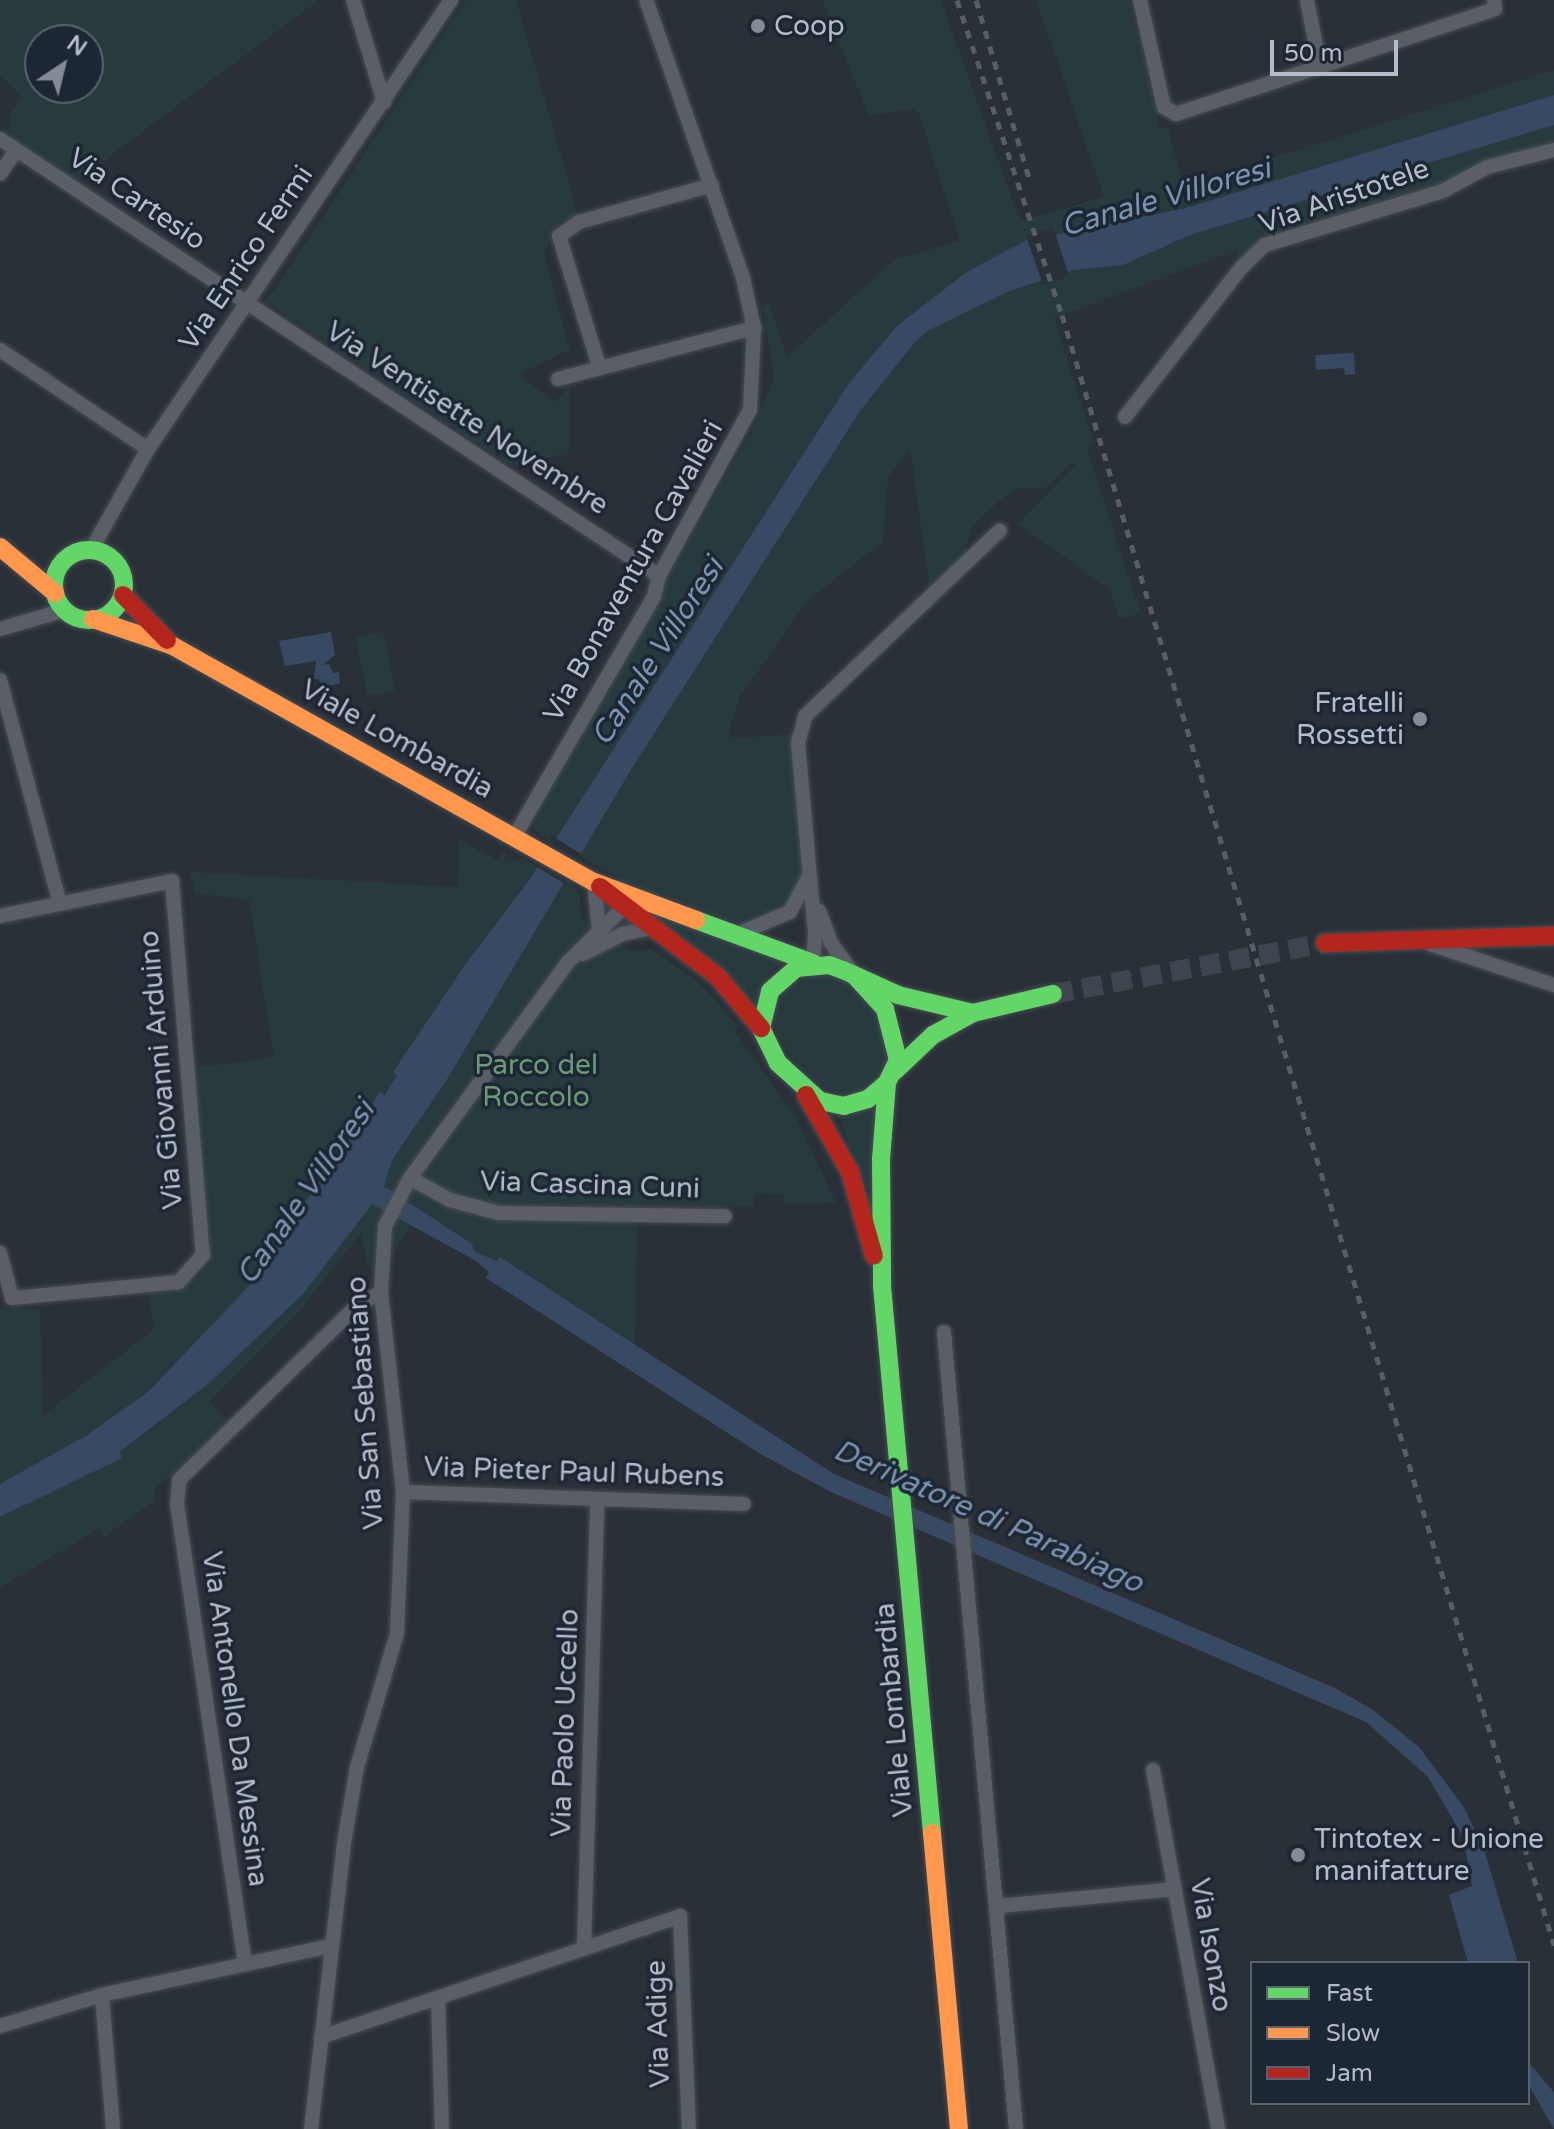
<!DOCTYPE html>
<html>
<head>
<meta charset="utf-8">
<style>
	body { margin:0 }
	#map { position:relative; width:1554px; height:2129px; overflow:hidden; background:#2a3038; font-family:"Varela Round",sans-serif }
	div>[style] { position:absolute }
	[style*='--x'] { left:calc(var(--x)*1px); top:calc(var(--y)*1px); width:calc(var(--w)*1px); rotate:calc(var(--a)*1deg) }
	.green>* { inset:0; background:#273a3e }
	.water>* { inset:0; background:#384963 }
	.pier>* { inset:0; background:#2a3038 }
	.secondary-tunnel>* { height:20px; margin-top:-10px; transform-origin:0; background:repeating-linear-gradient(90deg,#3f454e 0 20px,transparent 0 30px) }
	.roads { filter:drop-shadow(0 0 2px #484c53) drop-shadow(0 0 2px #484c53) }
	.street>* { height:14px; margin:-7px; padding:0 7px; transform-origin:7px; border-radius:7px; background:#5a5e66 }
	.fast>* { height:18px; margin:-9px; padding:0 9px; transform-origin:9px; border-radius:9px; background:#63d668 }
	.fast>.ring { margin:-9px; padding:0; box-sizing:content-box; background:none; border:18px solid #63d668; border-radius:50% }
	.slow>* { height:18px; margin:-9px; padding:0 9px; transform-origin:9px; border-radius:9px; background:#ff974d }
	.jam>* { height:18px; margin:-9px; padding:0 9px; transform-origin:9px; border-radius:9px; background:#b3261e }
	.rail>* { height:5px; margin-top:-2.5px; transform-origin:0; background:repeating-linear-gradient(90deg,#595d64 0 8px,transparent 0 16px) }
	.dots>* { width:22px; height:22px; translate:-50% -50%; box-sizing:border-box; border:4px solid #1d2633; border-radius:50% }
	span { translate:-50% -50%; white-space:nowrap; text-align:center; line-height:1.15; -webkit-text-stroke:7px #1d2633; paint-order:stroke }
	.poi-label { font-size:28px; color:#b4bcc9 }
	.left { translate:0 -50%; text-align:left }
	.right { translate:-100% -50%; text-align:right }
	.street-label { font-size:28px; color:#b4bcc9 }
	.park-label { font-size:28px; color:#6b9a76 }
	.water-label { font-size:30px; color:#7c92b1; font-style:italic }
	.legend { position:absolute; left:1250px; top:1961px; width:280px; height:144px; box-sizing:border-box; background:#1d2633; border:2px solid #59626f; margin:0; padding:10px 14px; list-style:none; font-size:24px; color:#b4bcc9 }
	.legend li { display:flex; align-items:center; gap:16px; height:40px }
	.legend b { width:40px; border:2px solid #59626f }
	.north { position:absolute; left:24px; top:24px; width:80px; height:80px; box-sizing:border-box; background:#1d2633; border:2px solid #59626f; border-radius:50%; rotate:35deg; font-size:22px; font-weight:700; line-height:32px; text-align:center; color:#b4bcc9 }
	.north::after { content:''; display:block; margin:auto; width:28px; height:36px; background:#848b96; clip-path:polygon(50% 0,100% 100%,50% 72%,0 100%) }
	.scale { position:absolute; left:1270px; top:40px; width:128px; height:36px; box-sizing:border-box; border:4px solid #b4bcc9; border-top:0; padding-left:10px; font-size:24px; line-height:28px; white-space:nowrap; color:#b4bcc9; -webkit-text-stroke:6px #1d2633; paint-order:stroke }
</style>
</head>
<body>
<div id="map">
	<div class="green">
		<i style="clip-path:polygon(evenodd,0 0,319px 0,74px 183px,10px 139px,9px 116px,21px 97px,0 75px,0 0,40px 40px,88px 40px,88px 88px,40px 88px,40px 40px)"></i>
		<i style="clip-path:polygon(466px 0,516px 0,578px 214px,557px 226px,544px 253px,570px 350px,518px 374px,555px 402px,569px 385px,569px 452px,513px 467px,266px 302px)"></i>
		<i style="clip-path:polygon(822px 0,941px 0,1020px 221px,1104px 197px,1036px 0,1129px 0,1160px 128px,1168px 127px,1183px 186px,1554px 70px,1554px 146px,1291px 234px,1235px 267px,1237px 250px,1054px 318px,1094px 442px,1087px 448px,1093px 468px,1141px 613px,1119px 619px,1110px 590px,1018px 524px,1076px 466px,1072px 462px,1045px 488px,1019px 488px,998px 502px,972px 527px,964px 556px,929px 585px,910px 449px,888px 477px,883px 542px,807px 601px,740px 697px,729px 730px,730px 739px,792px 734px,802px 864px,799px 887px,789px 904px,772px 916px,741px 924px,626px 883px,580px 856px,566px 877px,580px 894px,581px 918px,593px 926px,594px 893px,616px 908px,606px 934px,626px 916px,638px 923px,607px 935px,630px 951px,653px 950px,698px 982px,739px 1027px,734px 1030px,795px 1116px,836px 1203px,784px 1204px,783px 1195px,754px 1193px,753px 1207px,638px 1206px,635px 1345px,500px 1258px,496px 1261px,474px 1251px,419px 1210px,383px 1272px,367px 1265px,361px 1233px,300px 1310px,209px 1401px,229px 1422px,155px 1489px,155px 1501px,102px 1538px,100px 1528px,0 1588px,0 1309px,40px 1309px,43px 1415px,154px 1329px,149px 1293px,185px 1285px,203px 1272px,187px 1069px,274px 1057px,249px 900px,195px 893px,190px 872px,458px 887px,459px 839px,496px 860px,503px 852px,507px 854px,504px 861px,524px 858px,536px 866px,550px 843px,535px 829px,533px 815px,751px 432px,774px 378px,763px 306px,769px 303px,787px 357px,895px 259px,960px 241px,917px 108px,869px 116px)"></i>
		<i style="clip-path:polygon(384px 632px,395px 691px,367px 696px,356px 637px)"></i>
		<i style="clip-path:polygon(641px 908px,788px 957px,769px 974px,755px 1005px,709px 957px)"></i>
		<i style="clip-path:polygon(819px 971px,849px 979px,886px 1026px,891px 1055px,877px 1081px,865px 1090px,839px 1093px,815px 1083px,794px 1062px,776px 1029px,774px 1014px,783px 988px)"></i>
		<i style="clip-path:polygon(878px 1105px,876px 1181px,867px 1189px,838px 1115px)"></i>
	</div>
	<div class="water">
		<i style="clip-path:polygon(1554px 95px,1554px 125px,1190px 235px,1123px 265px,1074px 270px,1012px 290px,929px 330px,914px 343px,860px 411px,632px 768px,446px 1081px,392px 1160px,384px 1186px,472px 1244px,474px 1251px,496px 1261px,500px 1257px,834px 1474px,1335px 1688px,1373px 1710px,1419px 1747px,1463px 1806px,1483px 1846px,1518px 1963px,1468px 1963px,1449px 1895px,1472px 1886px,1463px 1837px,1428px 1777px,1366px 1722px,831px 1492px,762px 1455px,486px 1278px,489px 1272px,476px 1261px,372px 1204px,303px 1294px,208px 1384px,119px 1452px,122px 1458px,0 1517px,0 1484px,87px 1435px,148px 1392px,248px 1287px,380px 1092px,385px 1095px,389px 1088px,397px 1076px,393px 1072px,465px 965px,530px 879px,849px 383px,898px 325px,968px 271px,1027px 240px,1186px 208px)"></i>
		<i style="clip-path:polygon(1354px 353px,1355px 374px,1345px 375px,1344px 368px,1316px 370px,1315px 355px)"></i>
		<i style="clip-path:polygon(331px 632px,335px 655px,323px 665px,329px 664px,333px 673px,339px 672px,340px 683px,321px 688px,319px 679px,314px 679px,316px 661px,285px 666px,279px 641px)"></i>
		<i style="clip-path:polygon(1528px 2062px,1554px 2092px,1554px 2129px,1528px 2084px)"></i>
	</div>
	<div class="pier">
		<i style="clip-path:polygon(1053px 227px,1069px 276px,1043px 285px,1026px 236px)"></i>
		<i style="clip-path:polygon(552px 836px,583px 855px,565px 884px,534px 865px)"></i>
	</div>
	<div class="secondary-tunnel">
		<i style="--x:1053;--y:994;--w:277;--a:-10.6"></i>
	</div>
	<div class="roads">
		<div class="street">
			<i style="--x:353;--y:0;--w:107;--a:73.1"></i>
			<i style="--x:1140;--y:0;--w:110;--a:77.4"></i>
			<i style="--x:1164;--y:107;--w:14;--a:30"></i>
			<i style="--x:1176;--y:114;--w:336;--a:-18.2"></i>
			<i style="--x:1495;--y:9;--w:9;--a:-96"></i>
			<i style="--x:1307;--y:0;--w:67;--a:78.9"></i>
			<i style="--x:0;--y:139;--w:791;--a:33.55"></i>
			<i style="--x:0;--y:174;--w:29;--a:-56"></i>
			<i style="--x:0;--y:350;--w:178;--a:33.8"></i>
			<i style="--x:599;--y:366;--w:136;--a:-107.1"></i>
			<i style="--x:559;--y:236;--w:24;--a:-35"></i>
			<i style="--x:579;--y:222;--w:138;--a:-15.5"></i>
			<i style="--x:558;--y:379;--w:203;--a:-14.6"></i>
			<i style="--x:1125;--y:417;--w:189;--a:-52.1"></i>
			<i style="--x:1241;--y:268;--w:33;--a:-44"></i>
			<i style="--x:1265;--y:245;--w:186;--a:-16.9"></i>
			<i style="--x:1443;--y:191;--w:50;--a:-28.6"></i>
			<i style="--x:1487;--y:167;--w:69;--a:-14.2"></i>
			<i style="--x:91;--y:550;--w:116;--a:-60.6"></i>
			<i style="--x:148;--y:449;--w:542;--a:-55.99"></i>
			<i style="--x:0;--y:629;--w:68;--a:-16.3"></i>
			<i style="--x:0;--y:680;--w:232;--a:75"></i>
			<i style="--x:514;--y:837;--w:279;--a:-59.8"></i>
			<i style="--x:654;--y:596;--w:21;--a:-76"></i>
			<i style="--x:659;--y:576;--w:189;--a:-61.3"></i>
			<i style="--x:750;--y:410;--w:82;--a:-87.2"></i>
			<i style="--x:754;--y:328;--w:51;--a:-102.4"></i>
			<i style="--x:743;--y:278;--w:294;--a:-109.2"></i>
			<i style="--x:594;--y:882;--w:48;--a:84.1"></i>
			<i style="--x:819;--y:911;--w:34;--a:69"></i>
			<i style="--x:831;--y:943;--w:37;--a:54"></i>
			<i style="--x:0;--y:916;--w:176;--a:-11.5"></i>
			<i style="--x:172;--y:881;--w:375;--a:85.3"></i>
			<i style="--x:203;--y:1255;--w:36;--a:132"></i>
			<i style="--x:179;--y:1282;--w:168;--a:174.5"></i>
			<i style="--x:12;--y:1298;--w:47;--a:-104.9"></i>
			<i style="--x:740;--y:933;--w:54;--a:-22.8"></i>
			<i style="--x:790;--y:912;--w:41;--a:-62.2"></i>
			<i style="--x:1430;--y:944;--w:131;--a:18.3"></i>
			<i style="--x:583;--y:954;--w:45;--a:-26.6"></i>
			<i style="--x:623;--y:934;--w:30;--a:-12"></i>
			<i style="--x:813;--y:963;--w:30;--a:-86"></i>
			<i style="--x:815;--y:933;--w:191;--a:-95.1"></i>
			<i style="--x:798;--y:743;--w:28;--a:-75"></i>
			<i style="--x:805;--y:716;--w:269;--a:-43.6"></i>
			<i style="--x:410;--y:1178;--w:46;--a:28.8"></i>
			<i style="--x:450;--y:1200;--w:51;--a:14.9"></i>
			<i style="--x:499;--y:1213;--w:226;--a:0.8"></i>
			<i style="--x:944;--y:1332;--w:800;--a:84.84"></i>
			<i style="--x:403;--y:1492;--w:341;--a:2"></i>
			<i style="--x:1153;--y:1770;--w:365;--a:79.7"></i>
			<i style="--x:998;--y:1906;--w:177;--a:-5.5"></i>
			<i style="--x:584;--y:1948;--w:449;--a:-88.3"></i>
			<i style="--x:245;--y:1964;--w:464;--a:-98.4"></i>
			<i style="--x:177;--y:1505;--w:25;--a:-85"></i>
			<i style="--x:179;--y:1480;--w:250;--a:-44.4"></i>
			<i style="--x:358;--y:1305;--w:26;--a:-29"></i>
			<i style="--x:102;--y:1995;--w:134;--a:85.3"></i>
			<i style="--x:438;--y:1998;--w:131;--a:88.3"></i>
			<i style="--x:0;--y:2026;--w:107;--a:-16.9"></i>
			<i style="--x:102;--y:1995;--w:233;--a:-12.1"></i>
			<i style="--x:321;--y:2037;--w:379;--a:-18.6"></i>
			<i style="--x:680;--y:1916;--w:213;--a:87.6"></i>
			<i style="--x:311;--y:2129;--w:288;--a:-83.4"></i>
			<i style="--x:344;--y:1843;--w:77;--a:-80.3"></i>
			<i style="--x:357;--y:1767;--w:139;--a:-73.3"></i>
			<i style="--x:397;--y:1634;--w:142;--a:-87.6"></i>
			<i style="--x:403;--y:1492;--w:201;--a:-96.3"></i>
			<i style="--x:381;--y:1292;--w:66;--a:-86.5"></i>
			<i style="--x:385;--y:1226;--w:54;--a:-62.5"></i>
			<i style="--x:410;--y:1178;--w:268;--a:-53.8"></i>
			<i style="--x:568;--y:962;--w:77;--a:-44.5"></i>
			<i style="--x:623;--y:908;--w:10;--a:-17"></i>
		</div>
		<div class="fast">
			<i class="ring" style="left:54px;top:550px;width:52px;height:52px"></i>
			<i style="--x:696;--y:920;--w:125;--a:20.2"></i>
			<i style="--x:854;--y:975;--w:46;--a:47.6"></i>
			<i style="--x:885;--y:1009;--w:53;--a:75.7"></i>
			<i style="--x:898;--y:1060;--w:25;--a:116"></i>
			<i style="--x:887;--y:1083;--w:25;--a:140"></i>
			<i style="--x:868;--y:1099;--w:25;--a:164"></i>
			<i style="--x:844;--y:1106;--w:25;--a:-168"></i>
			<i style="--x:820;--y:1101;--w:57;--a:-137.9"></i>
			<i style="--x:778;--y:1063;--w:39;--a:-116"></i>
			<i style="--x:761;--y:1028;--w:38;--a:-76"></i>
			<i style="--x:770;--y:991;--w:35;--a:-41"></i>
			<i style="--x:796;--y:968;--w:33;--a:-5"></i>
			<i style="--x:829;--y:965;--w:15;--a:20"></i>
			<i style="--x:843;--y:970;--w:60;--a:24.4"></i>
			<i style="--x:898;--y:995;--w:77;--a:13.5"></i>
			<i style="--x:895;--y:1071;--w:52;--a:-43.5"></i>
			<i style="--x:933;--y:1035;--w:46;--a:-28.8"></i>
			<i style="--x:973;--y:1013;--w:82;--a:-13.4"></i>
			<i style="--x:887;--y:1083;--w:76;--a:94.5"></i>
			<i style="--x:881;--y:1159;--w:127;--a:89.5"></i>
			<i style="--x:882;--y:1286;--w:549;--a:84.78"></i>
		</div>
		<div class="slow">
			<i style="--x:0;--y:547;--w:72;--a:39.9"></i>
			<i style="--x:93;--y:619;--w:84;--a:18.6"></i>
			<i style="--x:173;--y:646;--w:483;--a:29.3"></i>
			<i style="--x:594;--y:882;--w:109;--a:20.4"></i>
			<i style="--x:932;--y:1833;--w:297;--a:84.8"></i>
		</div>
		<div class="jam">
			<i style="--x:123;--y:595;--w:63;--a:45.6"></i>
			<i style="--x:600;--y:887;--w:148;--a:37.3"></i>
			<i style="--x:718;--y:977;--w:67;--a:49.9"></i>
			<i style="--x:1325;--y:943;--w:229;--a:-1.8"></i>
			<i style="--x:806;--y:1095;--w:89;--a:60.3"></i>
			<i style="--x:850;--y:1172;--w:87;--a:74.1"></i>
		</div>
	</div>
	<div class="rail">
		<i style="--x:957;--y:0;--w:332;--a:71.6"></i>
		<i style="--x:1062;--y:315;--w:1703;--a:73.2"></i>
		<i style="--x:976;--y:0;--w:192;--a:73.4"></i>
	</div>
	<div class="dots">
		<i style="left:758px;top:26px;background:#848b96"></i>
		<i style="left:1420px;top:719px;background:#848b96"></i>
		<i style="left:1298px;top:1855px;background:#848b96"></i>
	</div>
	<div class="poi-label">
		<span class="left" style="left:774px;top:26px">Coop</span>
		<span class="right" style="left:1404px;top:719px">Fratelli<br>Rossetti</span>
		<span class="left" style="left:1314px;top:1855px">Tintotex - Unione<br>manifatture</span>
	</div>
	<div class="street-label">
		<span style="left:1344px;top:196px;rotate:-19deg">Via Aristotele</span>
		<span style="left:137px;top:199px;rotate:34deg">Via Cartesio</span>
		<span style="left:246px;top:258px;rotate:-56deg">Via Enrico Fermi</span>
		<span style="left:467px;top:418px;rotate:33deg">Via Ventisette Novembre</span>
		<span style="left:633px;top:571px;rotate:-61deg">Via Bonaventura Cavalieri</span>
		<span style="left:397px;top:739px;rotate:29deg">Viale Lombardia</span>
		<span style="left:161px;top:1070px;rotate:-95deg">Via Giovanni Arduino</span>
		<span style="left:590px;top:1185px;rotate:2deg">Via Cascina Cuni</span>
		<span style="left:365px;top:1403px;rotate:-94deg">Via San Sebastiano</span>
		<span style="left:574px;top:1472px;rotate:2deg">Via Pieter Paul Rubens</span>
		<span style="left:894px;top:1710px;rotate:-95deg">Viale Lombardia</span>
		<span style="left:235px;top:1719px;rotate:82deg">Via Antonello Da Messina</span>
		<span style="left:565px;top:1723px;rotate:-88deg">Via Paolo Uccello</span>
		<span style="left:1211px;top:1945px;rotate:80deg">Via Isonzo</span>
		<span style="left:658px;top:2024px;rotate:-92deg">Via Adige</span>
	</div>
	<div class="park-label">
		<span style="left:536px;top:1081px">Parco del<br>Roccolo</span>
	</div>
	<div class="water-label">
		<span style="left:1166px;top:198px;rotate:-16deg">Canale Villoresi</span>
		<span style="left:658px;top:652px;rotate:-57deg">Canale Villoresi</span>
		<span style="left:306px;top:1193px;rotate:-55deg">Canale Villoresi</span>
		<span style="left:988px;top:1517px;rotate:24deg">Derivatore di Parabiago</span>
	</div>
	<ul class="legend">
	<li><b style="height:10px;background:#63d668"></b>Fast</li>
	<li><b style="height:10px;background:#ff974d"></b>Slow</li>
	<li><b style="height:10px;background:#b3261e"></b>Jam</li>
	</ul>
	<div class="north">N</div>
	<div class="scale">50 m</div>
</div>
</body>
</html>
